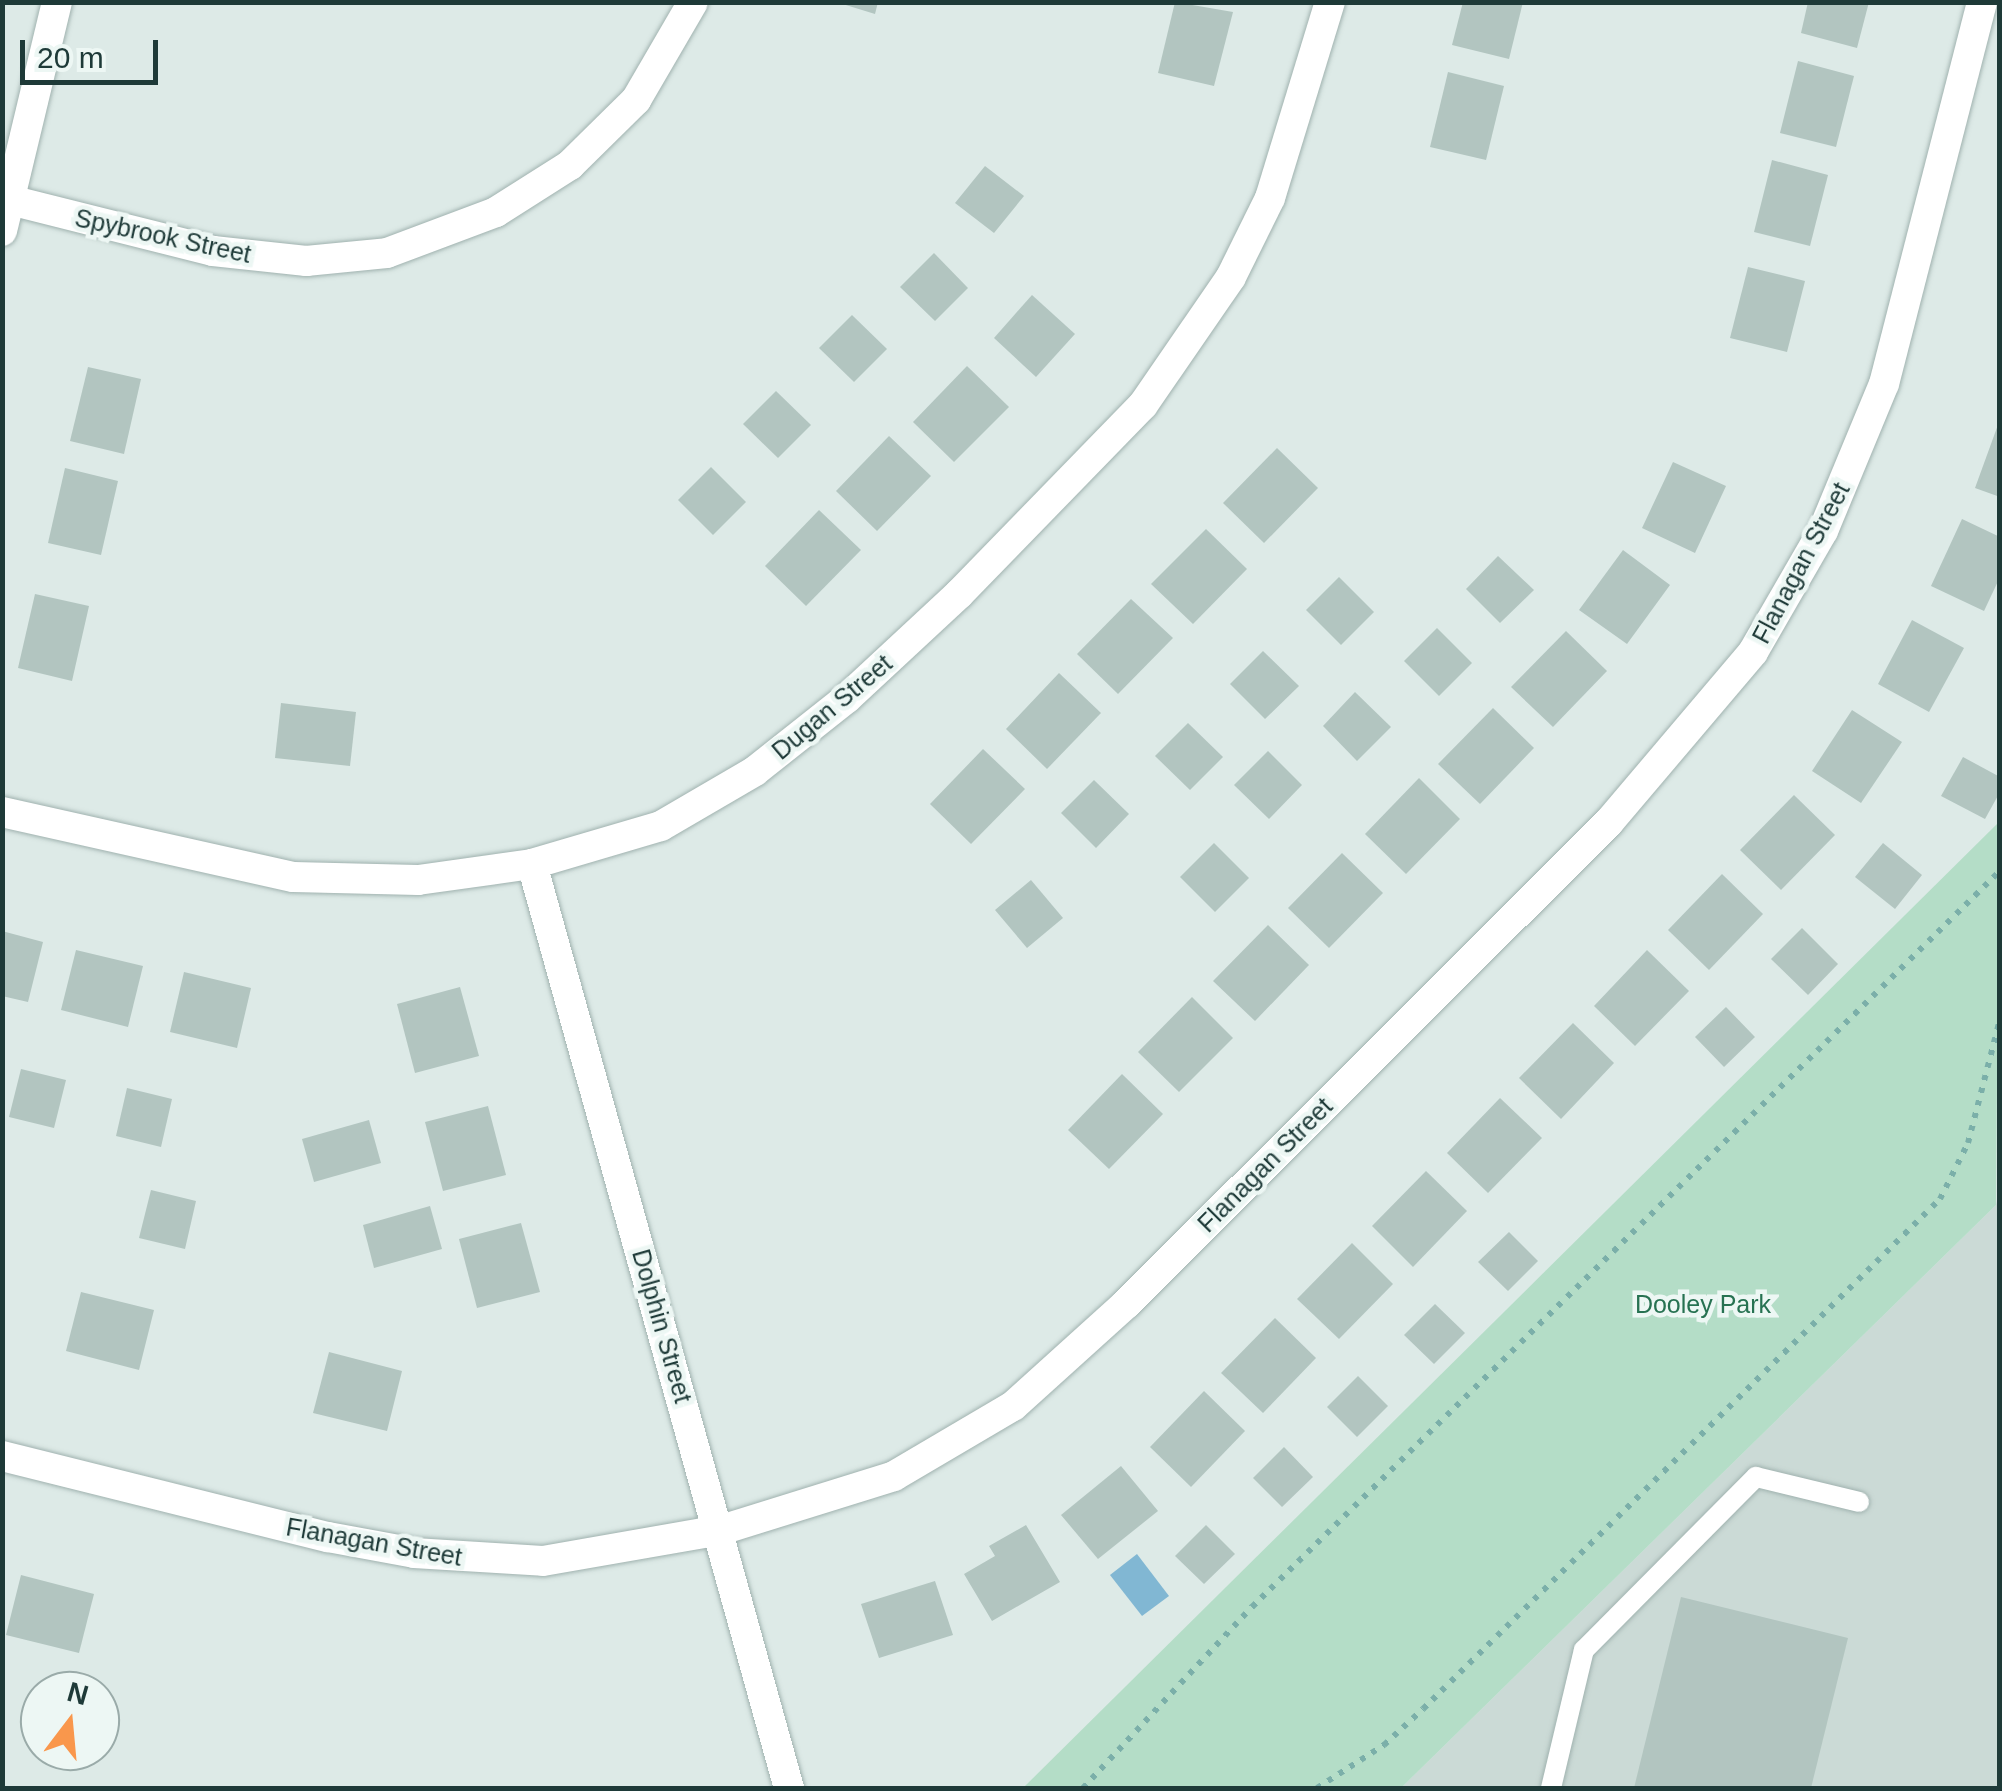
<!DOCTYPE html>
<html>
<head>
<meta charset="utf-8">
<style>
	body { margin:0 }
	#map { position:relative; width:2002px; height:1791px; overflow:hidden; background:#ddeae7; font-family:Helvetica,sans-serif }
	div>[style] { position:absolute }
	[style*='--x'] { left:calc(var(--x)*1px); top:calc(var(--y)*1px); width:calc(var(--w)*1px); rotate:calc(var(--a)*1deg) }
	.built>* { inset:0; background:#cbdad6 }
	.green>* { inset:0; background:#b4ddc7 }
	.water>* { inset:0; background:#81b7d3 }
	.building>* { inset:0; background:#b2c5c0 }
	.path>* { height:6px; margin-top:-3px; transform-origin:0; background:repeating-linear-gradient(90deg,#7bafa9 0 5px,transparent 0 13px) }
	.roads { filter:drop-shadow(0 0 2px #a0b2af) drop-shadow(0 0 2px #a0b2af) }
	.lane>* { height:20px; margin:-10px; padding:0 10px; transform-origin:10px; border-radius:10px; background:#fff }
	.street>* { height:30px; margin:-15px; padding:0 15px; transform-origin:15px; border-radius:15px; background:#fff }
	span { translate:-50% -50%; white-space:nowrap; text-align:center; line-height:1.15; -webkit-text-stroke:9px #edf7f4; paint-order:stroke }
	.street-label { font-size:25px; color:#1e3a38 }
	.park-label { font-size:25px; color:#277252 }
	.frame { position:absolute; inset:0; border:5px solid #1e3a38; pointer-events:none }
	.north { position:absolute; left:20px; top:1671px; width:100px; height:100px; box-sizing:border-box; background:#edf7f4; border:2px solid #9aaba9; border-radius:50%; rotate:16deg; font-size:28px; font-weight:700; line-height:40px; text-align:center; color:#1e3a38 }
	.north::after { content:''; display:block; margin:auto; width:35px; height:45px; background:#f9974c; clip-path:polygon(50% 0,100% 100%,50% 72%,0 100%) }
	.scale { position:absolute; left:20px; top:40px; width:138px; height:45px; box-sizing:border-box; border:5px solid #1e3a38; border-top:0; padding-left:12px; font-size:30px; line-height:35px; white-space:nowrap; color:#1e3a38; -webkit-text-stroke:8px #edf7f4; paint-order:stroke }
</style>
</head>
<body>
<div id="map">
	<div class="built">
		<i style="clip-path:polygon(1999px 1190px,1999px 1788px,1401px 1788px,1996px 1205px)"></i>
	</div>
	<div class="green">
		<i style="clip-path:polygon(1999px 822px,1996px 1205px,1401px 1788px,1023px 1788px)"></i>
	</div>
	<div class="water">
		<i style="clip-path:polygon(1137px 1554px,1169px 1596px,1142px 1616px,1110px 1575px)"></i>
	</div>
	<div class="building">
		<i style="clip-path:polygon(836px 2px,878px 2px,875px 14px)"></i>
		<i style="clip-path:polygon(1175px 2px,1233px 12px,1214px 86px,1158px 73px)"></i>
		<i style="clip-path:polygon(1463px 2px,1523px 2px,1509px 59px,1452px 45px)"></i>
		<i style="clip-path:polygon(1808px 2px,1869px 2px,1857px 48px,1801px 33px)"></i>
		<i style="clip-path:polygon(1798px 61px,1854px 76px,1836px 147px,1780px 133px)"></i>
		<i style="clip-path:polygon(1448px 72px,1504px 86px,1486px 160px,1430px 147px)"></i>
		<i style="clip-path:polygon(1772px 160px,1828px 175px,1810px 246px,1754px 232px)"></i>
		<i style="clip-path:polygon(985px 166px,1024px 196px,994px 233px,955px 203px)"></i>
		<i style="clip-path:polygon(934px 253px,968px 288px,935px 321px,900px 287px)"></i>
		<i style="clip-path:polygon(1748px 267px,1805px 281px,1787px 352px,1730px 338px)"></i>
		<i style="clip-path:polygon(1032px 295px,1075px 334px,1036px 377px,994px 338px)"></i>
		<i style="clip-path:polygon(852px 315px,887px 349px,854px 382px,819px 348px)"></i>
		<i style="clip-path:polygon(967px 366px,1009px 407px,954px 462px,913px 422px)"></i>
		<i style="clip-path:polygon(88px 367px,141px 379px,124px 454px,70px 441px)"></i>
		<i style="clip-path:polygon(776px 391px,811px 425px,778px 458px,743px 424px)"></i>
		<i style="clip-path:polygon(1999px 422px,2000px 422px,2000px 497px,1975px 488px)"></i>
		<i style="clip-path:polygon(889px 436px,931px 476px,877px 531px,836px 491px)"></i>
		<i style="clip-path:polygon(1277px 448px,1318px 488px,1264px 543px,1223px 503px)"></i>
		<i style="clip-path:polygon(1673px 462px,1726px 486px,1695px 553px,1642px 528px)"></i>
		<i style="clip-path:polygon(711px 467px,746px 502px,713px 535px,678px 500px)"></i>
		<i style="clip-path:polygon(65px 468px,118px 481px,101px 555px,48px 543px)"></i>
		<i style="clip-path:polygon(819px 510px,861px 550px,806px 606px,765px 566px)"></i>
		<i style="clip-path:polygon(1962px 519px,2000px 537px,2000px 577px,1984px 611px,1931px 586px)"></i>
		<i style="clip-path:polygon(1206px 529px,1247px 569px,1193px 624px,1151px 584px)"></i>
		<i style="clip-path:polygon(1623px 550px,1670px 585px,1627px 644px,1579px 610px)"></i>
		<i style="clip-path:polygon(1498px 556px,1534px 590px,1500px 623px,1466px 589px)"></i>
		<i style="clip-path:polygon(1339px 577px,1374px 612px,1341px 645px,1306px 610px)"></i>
		<i style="clip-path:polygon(35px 594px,89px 606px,72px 681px,18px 668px)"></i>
		<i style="clip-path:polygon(1131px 599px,1173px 638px,1118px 694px,1077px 654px)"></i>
		<i style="clip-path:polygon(1912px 620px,1964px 648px,1929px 712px,1878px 684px)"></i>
		<i style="clip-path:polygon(1437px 628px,1472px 663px,1439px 696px,1404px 661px)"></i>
		<i style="clip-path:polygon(1566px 631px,1607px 671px,1553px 727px,1511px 687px)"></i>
		<i style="clip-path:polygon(1263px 651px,1299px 686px,1265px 719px,1230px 684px)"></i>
		<i style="clip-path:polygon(1059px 673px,1101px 713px,1047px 769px,1006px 729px)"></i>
		<i style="clip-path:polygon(1355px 692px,1391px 727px,1357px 761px,1323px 726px)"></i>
		<i style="clip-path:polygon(281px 703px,356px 712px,350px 766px,275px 758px)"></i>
		<i style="clip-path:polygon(1493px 708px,1534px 748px,1480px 804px,1438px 764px)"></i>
		<i style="clip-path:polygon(1852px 710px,1902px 742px,1861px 803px,1812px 771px)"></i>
		<i style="clip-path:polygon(1188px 723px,1223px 757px,1190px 790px,1155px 756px)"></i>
		<i style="clip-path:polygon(983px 749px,1025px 789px,971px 844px,930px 804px)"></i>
		<i style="clip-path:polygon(1268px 751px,1302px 785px,1269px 819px,1234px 785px)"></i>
		<i style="clip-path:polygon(1963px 757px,2000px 777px,2000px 792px,1985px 819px,1941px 796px)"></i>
		<i style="clip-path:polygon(1419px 778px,1460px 819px,1406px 874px,1365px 834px)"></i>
		<i style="clip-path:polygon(1094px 780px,1129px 814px,1096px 848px,1061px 813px)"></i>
		<i style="clip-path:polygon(1794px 795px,1835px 835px,1781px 890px,1740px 850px)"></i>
		<i style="clip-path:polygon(1214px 843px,1249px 878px,1215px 912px,1180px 877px)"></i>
		<i style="clip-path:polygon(1883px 843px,1922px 875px,1895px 909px,1855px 877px)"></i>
		<i style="clip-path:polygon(1342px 853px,1383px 893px,1329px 948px,1288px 908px)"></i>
		<i style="clip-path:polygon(1722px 874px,1763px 914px,1709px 970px,1668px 930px)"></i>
		<i style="clip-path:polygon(1031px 880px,1063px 918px,1027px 948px,995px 910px)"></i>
		<i style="clip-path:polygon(1268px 925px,1309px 965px,1255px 1021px,1213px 981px)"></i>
		<i style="clip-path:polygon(1802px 928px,1838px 964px,1808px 995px,1771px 959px)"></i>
		<i style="clip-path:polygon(2px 931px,43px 942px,28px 1002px,2px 996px)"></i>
		<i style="clip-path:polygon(76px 950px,143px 966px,128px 1027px,61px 1010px)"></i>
		<i style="clip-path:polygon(1647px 950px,1689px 991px,1635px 1046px,1594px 1006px)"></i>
		<i style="clip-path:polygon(184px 972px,251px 988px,237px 1048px,170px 1032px)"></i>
		<i style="clip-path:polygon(460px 987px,479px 1056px,415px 1073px,397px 1004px)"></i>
		<i style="clip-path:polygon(1192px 997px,1233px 1038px,1179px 1092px,1138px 1052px)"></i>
		<i style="clip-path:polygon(1726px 1007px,1755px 1037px,1724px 1067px,1695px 1037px)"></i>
		<i style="clip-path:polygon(1573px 1023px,1614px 1063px,1561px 1119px,1519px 1078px)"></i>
		<i style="clip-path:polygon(21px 1069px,66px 1080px,54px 1128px,9px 1117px)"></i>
		<i style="clip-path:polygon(1122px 1074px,1163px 1114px,1109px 1169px,1068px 1130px)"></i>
		<i style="clip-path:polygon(127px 1088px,172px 1099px,161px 1147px,116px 1136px)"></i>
		<i style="clip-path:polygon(1500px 1098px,1542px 1138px,1488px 1193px,1447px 1153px)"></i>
		<i style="clip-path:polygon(488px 1106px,506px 1175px,443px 1191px,425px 1122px)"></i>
		<i style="clip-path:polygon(369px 1120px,381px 1163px,314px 1182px,302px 1139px)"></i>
		<i style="clip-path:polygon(1426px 1171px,1467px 1211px,1413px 1267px,1372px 1226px)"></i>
		<i style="clip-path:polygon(151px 1190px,196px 1201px,185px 1249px,139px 1238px)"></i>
		<i style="clip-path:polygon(430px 1206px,442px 1249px,374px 1268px,363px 1225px)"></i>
		<i style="clip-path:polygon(521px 1223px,540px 1292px,477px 1308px,459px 1239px)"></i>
		<i style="clip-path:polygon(1509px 1232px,1538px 1261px,1508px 1291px,1478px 1262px)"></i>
		<i style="clip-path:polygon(1352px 1243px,1393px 1284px,1339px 1339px,1297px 1299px)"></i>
		<i style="clip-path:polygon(81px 1292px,154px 1310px,139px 1370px,66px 1351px)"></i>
		<i style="clip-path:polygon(1435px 1304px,1465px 1333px,1434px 1364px,1404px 1335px)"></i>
		<i style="clip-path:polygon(1275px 1318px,1316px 1358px,1263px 1413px,1221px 1373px)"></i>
		<i style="clip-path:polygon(329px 1352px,402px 1371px,387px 1431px,313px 1413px)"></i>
		<i style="clip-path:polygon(1358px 1376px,1388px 1406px,1357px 1437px,1327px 1407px)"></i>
		<i style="clip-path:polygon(1204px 1391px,1245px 1431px,1191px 1487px,1150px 1447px)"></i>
		<i style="clip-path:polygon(1284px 1447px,1313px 1477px,1282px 1507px,1253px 1478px)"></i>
		<i style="clip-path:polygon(1121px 1466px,1158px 1511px,1098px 1559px,1061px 1515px)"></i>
		<i style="clip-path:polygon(1026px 1525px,1060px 1582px,992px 1621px,964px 1574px,995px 1556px,989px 1546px)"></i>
		<i style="clip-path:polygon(1206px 1525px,1235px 1554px,1204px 1584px,1175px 1556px)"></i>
		<i style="clip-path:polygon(21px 1575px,94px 1594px,79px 1653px,6px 1635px)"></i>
		<i style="clip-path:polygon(935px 1581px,953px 1635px,879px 1658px,861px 1604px)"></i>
		<i style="clip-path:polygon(1681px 1597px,1848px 1638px,1811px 1788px,1634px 1788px)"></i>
	</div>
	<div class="path">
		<i style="--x:1083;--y:1788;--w:248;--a:-47"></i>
		<i style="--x:1252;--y:1607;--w:1049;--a:-44.54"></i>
		<i style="--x:1317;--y:1788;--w:80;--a:-32.7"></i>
		<i style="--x:1384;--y:1745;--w:53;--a:-42.7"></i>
		<i style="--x:1423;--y:1709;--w:726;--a:-44.61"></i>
		<i style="--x:1940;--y:1199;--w:63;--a:-63.4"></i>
		<i style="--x:1968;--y:1143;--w:128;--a:-75.5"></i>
	</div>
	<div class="roads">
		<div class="lane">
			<i style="--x:1551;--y:1788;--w:142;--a:-76.6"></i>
			<i style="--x:1584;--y:1650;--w:244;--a:-45.2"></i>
			<i style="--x:1756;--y:1477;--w:106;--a:13.6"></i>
		</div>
		<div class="street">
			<i style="--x:10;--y:200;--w:209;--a:14.1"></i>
			<i style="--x:213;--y:251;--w:94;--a:6.1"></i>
			<i style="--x:306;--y:261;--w:81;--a:-5.6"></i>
			<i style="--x:387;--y:253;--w:116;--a:-20.6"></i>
			<i style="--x:496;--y:212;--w:88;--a:-32.4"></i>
			<i style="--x:570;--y:165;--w:93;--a:-44.6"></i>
			<i style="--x:636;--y:100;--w:113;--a:-59.8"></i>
			<i style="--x:2;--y:231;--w:236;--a:-76.5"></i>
			<i style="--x:2;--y:812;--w:298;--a:12.6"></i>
			<i style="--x:293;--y:877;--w:125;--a:1.4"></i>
			<i style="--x:418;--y:880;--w:115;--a:-8"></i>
			<i style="--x:532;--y:864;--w:134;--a:-16.4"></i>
			<i style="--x:661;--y:826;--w:109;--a:-30.3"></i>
			<i style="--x:755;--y:771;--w:117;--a:-38.4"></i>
			<i style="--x:847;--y:698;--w:153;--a:-42.9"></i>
			<i style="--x:959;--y:594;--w:264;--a:-45.8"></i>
			<i style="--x:1143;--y:405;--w:155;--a:-55.5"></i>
			<i style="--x:1231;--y:277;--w:88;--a:-63.7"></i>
			<i style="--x:1270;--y:198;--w:205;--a:-73"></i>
			<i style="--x:532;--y:864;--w:959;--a:74.46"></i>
			<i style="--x:2;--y:1456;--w:336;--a:14"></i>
			<i style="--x:328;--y:1537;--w:87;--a:10.5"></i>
			<i style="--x:414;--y:1553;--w:129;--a:3.5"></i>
			<i style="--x:543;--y:1561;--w:181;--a:-9.9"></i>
			<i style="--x:721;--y:1530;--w:181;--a:-17.3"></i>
			<i style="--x:894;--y:1476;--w:138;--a:-30.5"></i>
			<i style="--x:1013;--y:1406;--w:152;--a:-42.1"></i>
			<i style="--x:1126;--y:1304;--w:682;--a:-44.94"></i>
			<i style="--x:1609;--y:822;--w:223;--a:-49.7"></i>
			<i style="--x:1753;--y:652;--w:140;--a:-60"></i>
			<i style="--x:1823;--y:531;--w:159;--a:-67.5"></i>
			<i style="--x:1884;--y:384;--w:394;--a:-75.6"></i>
		</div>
	</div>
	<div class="street-label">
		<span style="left:163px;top:236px;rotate:12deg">Spybrook Street</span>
		<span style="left:1801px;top:563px;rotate:-62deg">Flanagan Street</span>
		<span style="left:832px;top:707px;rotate:-40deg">Dugan Street</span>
		<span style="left:1265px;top:1165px;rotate:-45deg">Flanagan Street</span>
		<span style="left:662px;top:1326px;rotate:74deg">Dolphin Street</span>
		<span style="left:374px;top:1542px;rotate:10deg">Flanagan Street</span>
	</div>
	<div class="park-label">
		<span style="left:1703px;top:1304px">Dooley Park</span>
	</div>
	<div class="frame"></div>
	<div class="north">N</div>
	<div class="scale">20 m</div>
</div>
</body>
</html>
